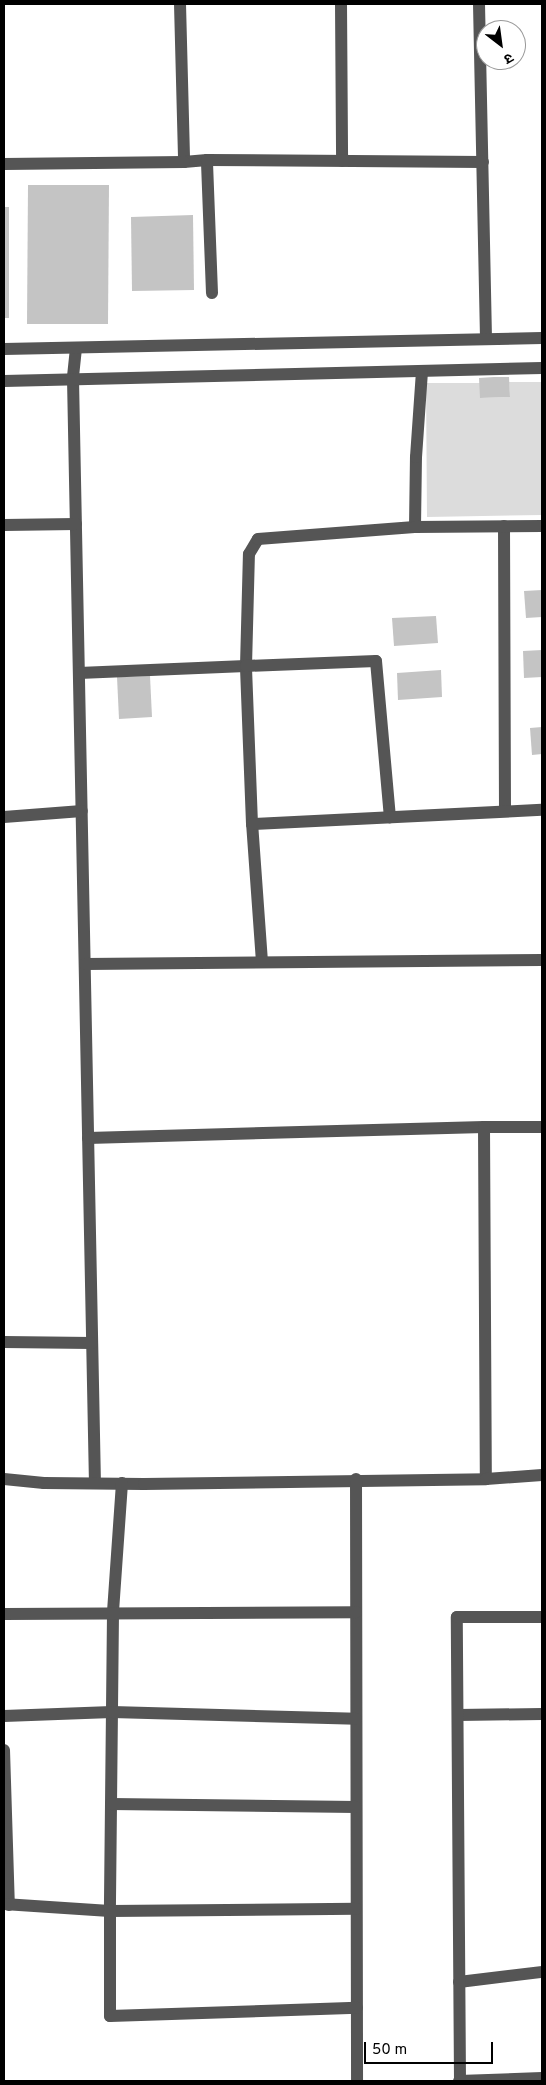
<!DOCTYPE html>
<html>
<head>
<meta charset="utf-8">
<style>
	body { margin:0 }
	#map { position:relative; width:546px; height:2085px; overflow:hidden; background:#fff; font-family:Overpass,"Noto Sans Devanagari",sans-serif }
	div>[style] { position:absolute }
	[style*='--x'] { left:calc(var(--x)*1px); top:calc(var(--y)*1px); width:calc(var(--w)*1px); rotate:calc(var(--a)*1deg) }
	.green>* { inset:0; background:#dcdcdc }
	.building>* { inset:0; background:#c4c4c4 }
	.minor>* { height:12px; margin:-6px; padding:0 6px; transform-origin:6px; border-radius:6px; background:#555 }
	span { translate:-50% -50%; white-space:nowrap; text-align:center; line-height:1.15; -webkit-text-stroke:5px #fff; paint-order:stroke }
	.frame { position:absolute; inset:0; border:5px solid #000; pointer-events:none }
	.north { position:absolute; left:476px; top:20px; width:50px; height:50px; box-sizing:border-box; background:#fff; border:1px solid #999; border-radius:50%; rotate:150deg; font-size:14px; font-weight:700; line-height:20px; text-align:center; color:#000 }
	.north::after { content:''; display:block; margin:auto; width:18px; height:22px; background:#000; clip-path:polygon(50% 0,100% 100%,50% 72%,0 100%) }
	.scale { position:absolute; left:364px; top:2042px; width:129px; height:22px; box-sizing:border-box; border:2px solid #000; border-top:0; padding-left:6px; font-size:15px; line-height:18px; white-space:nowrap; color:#000; -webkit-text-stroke:4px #fff; paint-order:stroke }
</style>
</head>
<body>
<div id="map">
	<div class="green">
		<i style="clip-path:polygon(509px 382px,542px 382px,542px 515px,427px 517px,426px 383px,480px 383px,481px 398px,510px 397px)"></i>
	</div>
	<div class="building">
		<i style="clip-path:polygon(28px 185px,109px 185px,108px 324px,27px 324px)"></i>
		<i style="clip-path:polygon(4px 207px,9px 207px,9px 318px,4px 318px)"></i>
		<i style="clip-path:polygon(193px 215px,194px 290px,132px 291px,131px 217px)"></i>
		<i style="clip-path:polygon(494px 377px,509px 377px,510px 397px,480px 398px,479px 378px)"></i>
		<i style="clip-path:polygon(542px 590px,542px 617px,526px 618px,524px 591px)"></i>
		<i style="clip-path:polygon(436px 616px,438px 643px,394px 646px,392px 618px)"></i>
		<i style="clip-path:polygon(542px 650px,542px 677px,524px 678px,523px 651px)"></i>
		<i style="clip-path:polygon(441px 670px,442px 697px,398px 700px,397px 673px)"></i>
		<i style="clip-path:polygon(150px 676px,152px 717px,119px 719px,117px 677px)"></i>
		<i style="clip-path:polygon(542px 727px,542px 754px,532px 755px,530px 728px)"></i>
	</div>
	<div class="minor">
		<i style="--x:180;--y:4;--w:158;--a:88.5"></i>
		<i style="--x:184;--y:162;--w:23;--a:-5"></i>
		<i style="--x:341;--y:4;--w:157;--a:89.6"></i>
		<i style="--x:479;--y:4;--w:335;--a:88.8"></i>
		<i style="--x:4;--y:164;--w:180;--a:-0.6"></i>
		<i style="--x:212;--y:293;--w:133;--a:-92.2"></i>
		<i style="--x:207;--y:160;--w:276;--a:0.4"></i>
		<i style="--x:76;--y:348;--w:31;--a:96"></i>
		<i style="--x:73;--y:379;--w:1104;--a:88.86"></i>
		<i style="--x:4;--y:349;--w:538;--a:-1.17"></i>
		<i style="--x:4;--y:381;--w:538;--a:-1.38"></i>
		<i style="--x:4;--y:525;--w:72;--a:-0.8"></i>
		<i style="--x:504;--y:526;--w:285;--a:89.8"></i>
		<i style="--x:415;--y:527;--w:70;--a:-89.2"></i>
		<i style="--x:416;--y:457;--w:86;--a:-86"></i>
		<i style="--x:79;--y:673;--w:167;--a:-2.4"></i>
		<i style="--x:246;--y:666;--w:112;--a:-88.5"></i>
		<i style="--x:249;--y:554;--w:17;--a:-59"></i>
		<i style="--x:258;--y:539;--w:157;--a:-4.4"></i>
		<i style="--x:415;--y:527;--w:127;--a:-0.5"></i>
		<i style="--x:4;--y:817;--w:78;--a:-4.4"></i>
		<i style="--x:252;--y:824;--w:158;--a:-92.2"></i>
		<i style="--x:246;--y:666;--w:130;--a:-2.2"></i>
		<i style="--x:376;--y:661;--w:157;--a:84.9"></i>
		<i style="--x:262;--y:962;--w:138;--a:-94.1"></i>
		<i style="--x:252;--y:824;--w:290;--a:-2.8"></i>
		<i style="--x:85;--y:964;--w:457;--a:-0.5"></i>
		<i style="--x:484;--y:1127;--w:58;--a:0"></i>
		<i style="--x:88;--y:1138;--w:396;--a:-1.6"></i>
		<i style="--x:484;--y:1127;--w:352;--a:89.7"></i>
		<i style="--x:4;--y:1342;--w:88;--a:0.7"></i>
		<i style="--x:4;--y:1479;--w:40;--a:5.7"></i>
		<i style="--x:44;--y:1483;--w:100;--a:0.6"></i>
		<i style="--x:144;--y:1484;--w:342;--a:-0.8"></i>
		<i style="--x:486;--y:1479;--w:56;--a:-4.1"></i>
		<i style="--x:356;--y:1479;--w:602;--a:89.9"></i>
		<i style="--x:122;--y:1483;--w:130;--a:94"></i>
		<i style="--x:113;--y:1613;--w:298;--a:90.6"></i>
		<i style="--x:110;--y:1911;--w:246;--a:-0.5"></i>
		<i style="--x:4;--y:1614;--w:352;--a:-0.3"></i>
		<i style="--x:458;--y:1715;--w:84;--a:-0.7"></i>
		<i style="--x:4;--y:1716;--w:108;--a:-2.1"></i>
		<i style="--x:112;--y:1712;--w:244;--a:1.6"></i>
		<i style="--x:4;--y:1750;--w:155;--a:88.2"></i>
		<i style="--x:111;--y:1804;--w:245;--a:0.7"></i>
		<i style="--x:4;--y:1904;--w:106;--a:3.8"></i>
		<i style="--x:110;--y:1911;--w:105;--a:90"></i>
		<i style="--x:110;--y:2016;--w:247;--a:-1.9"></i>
		<i style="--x:459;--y:1982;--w:84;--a:-6.9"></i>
		<i style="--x:459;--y:2081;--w:83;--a:-2.1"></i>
		<i style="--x:460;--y:2081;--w:464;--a:-90.4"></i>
		<i style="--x:457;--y:1617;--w:85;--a:0"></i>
	</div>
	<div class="frame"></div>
	<div class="north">उ</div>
	<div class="scale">50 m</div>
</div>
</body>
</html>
